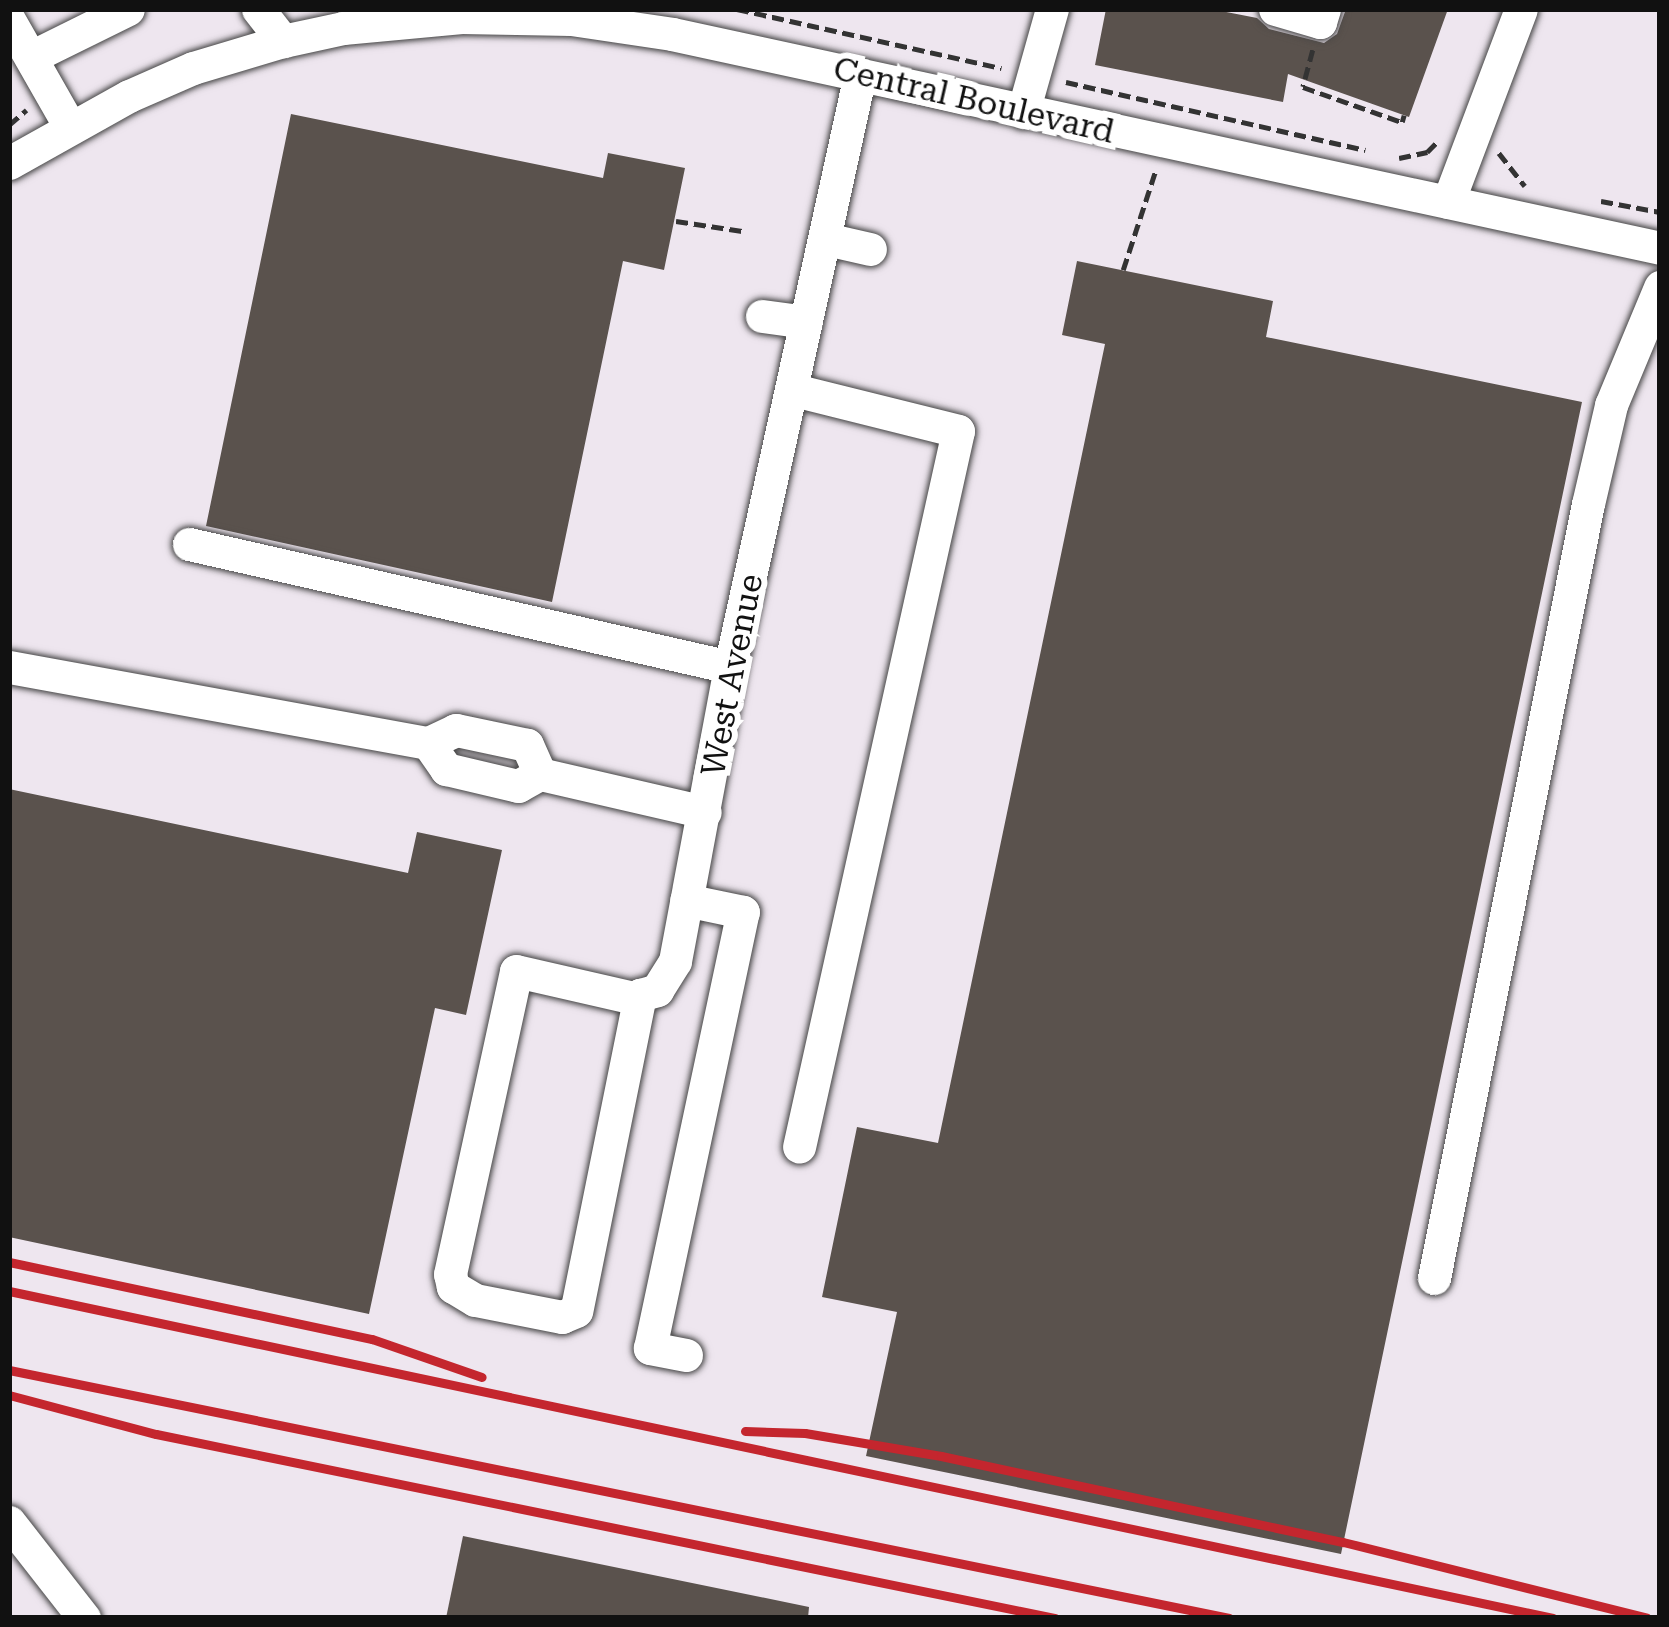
<!DOCTYPE html>
<html>
<head>
<meta charset="utf-8">
<style>
	body { margin:0 }
	#map { position:relative; width:1669px; height:1627px; overflow:hidden; background:#fffdf5; font-family:"Roboto Serif",serif }
	div>[style] { position:absolute }
	[style*='--x'] { left:calc(var(--x)*1px); top:calc(var(--y)*1px); width:calc(var(--w)*1px); rotate:calc(var(--a)*1deg) }
	.industrial>* { inset:0; background:#eee6ef }
	.building>* { inset:0; background:#5a524d }
	.path>* { height:4.5px; margin-top:-2.25px; transform-origin:0; background:repeating-linear-gradient(90deg,#333 0 12px,transparent 0 18px) }
	.roads { filter:drop-shadow(0 0 3px #444) drop-shadow(0 0 3px #444) }
	.minor>* { height:33px; margin:-16.5px; padding:0 16.5px; transform-origin:16.5px; border-radius:16.5px; background:#fff }
	.rail>* { height:9px; margin:-4.5px; padding:0 4.5px; transform-origin:4.5px; border-radius:4.5px; background:#c4262e }
	span { translate:-50% -50%; white-space:nowrap; text-align:center; line-height:1.15; -webkit-text-stroke:12px #fff; paint-order:stroke }
	.street-label { font-size:33px; color:#111 }
	.frame { position:absolute; inset:0; border:12px solid #111; pointer-events:none }
</style>
</head>
<body>
<div id="map">
	<div class="industrial">
		<i style="clip-path:polygon(9px 9px,1660px 9px,1660px 1618px,9px 1618px)"></i>
	</div>
	<div class="building">
		<i style="clip-path:polygon(1106px 9px,1211px 9px,1257px 18px,1269px 29px,1324px 43px,1337px 34px,1346px 9px,1448px 9px,1409px 117px,1288px 74px,1283px 102px,1095px 65px)"></i>
		<i style="clip-path:polygon(291px 114px,603px 178px,608px 153px,685px 168px,664px 270px,623px 261px,552px 602px,206px 526px)"></i>
		<i style="clip-path:polygon(1077px 261px,1273px 301px,1266px 337px,1582px 402px,1341px 1554px,866px 1456px,897px 1312px,822px 1297px,857px 1127px,938px 1143px,1105px 344px,1062px 335px)"></i>
		<i style="clip-path:polygon(9px 789px,408px 873px,417px 832px,502px 850px,466px 1015px,435px 1008px,369px 1314px,9px 1237px)"></i>
		<i style="clip-path:polygon(463px 1536px,809px 1607px,808px 1618px,446px 1618px)"></i>
	</div>
	<div class="path">
		<i style="--x:737;--y:9;--w:271;--a:12.6"></i>
		<i style="--x:1313;--y:50;--w:38;--a:105"></i>
		<i style="--x:1303;--y:87;--w:105;--a:19.5"></i>
		<i style="--x:1402;--y:122;--w:7;--a:-74"></i>
		<i style="--x:1066;--y:82;--w:307;--a:12.8"></i>
		<i style="--x:9;--y:125;--w:23;--a:-41"></i>
		<i style="--x:1499;--y:153;--w:42;--a:51.8"></i>
		<i style="--x:1399;--y:158;--w:29;--a:-12"></i>
		<i style="--x:1427;--y:152;--w:14;--a:-45"></i>
		<i style="--x:1601;--y:201;--w:60;--a:10.6"></i>
		<i style="--x:676;--y:221;--w:67;--a:8.6"></i>
		<i style="--x:1123;--y:270;--w:103;--a:-71.9"></i>
	</div>
	<div class="roads">
		<div class="minor">
			<i style="--x:258;--y:9;--w:41;--a:52"></i>
			<i style="--x:1275;--y:9;--w:47;--a:16.1"></i>
			<i style="--x:1320;--y:22;--w:14;--a:-73"></i>
			<i style="--x:9;--y:20;--w:121;--a:60.3"></i>
			<i style="--x:31;--y:57;--w:108;--a:-26.3"></i>
			<i style="--x:1023;--y:112;--w:107;--a:-74.3"></i>
			<i style="--x:9;--y:163;--w:137;--a:-29.2"></i>
			<i style="--x:129;--y:96;--w:70;--a:-23.6"></i>
			<i style="--x:193;--y:68;--w:94;--a:-16.7"></i>
			<i style="--x:283;--y:41;--w:61;--a:-12.2"></i>
			<i style="--x:343;--y:28;--w:119;--a:-5.3"></i>
			<i style="--x:461;--y:17;--w:110;--a:1"></i>
			<i style="--x:571;--y:19;--w:102;--a:8.4"></i>
			<i style="--x:672;--y:34;--w:1011;--a:12.22"></i>
			<i style="--x:1448;--y:202;--w:206;--a:-69.3"></i>
			<i style="--x:826;--y:239;--w:45;--a:12.8"></i>
			<i style="--x:762;--y:316;--w:44;--a:7.8"></i>
			<i style="--x:794;--y:390;--w:169;--a:14"></i>
			<i style="--x:958;--y:431;--w:733;--a:102.52"></i>
			<i style="--x:189;--y:544;--w:555;--a:12.81"></i>
			<i style="--x:9;--y:667;--w:426;--a:10.3"></i>
			<i style="--x:540;--y:774;--w:32;--a:-114"></i>
			<i style="--x:527;--y:745;--w:73;--a:-168.1"></i>
			<i style="--x:456;--y:730;--w:31;--a:155"></i>
			<i style="--x:428;--y:743;--w:32;--a:55"></i>
			<i style="--x:446;--y:769;--w:74;--a:13.3"></i>
			<i style="--x:518;--y:786;--w:25;--a:-29"></i>
			<i style="--x:540;--y:774;--w:169;--a:13"></i>
			<i style="--x:640;--y:995;--w:322;--a:101.4"></i>
			<i style="--x:576;--y:1311;--w:15;--a:157"></i>
			<i style="--x:562;--y:1317;--w:89;--a:-168.9"></i>
			<i style="--x:475;--y:1300;--w:26;--a:-149"></i>
			<i style="--x:453;--y:1287;--w:13;--a:-103"></i>
			<i style="--x:450;--y:1274;--w:310;--a:-77.7"></i>
			<i style="--x:516;--y:971;--w:121;--a:12.9"></i>
			<i style="--x:634;--y:998;--w:7;--a:-27"></i>
			<i style="--x:640;--y:995;--w:18;--a:-16"></i>
			<i style="--x:657;--y:990;--w:34;--a:-58"></i>
			<i style="--x:675;--y:961;--w:299;--a:-79.4"></i>
			<i style="--x:730;--y:667;--w:607;--a:-77.63"></i>
			<i style="--x:1434;--y:1278;--w:789;--a:-78.75"></i>
			<i style="--x:1588;--y:504;--w:102;--a:-76.9"></i>
			<i style="--x:1611;--y:405;--w:128;--a:-67.4"></i>
			<i style="--x:686;--y:1355;--w:37;--a:-169"></i>
			<i style="--x:650;--y:1348;--w:446;--a:-78"></i>
			<i style="--x:743;--y:912;--w:58;--a:-168.1"></i>
			<i style="--x:9;--y:1522;--w:122;--a:52"></i>
		</div>
	</div>
	<div class="rail">
		<i style="--x:9;--y:1262;--w:371;--a:12"></i>
		<i style="--x:372;--y:1339;--w:116;--a:19.1"></i>
		<i style="--x:9;--y:1291;--w:1578;--a:11.96"></i>
		<i style="--x:9;--y:1370;--w:1245;--a:11.49"></i>
		<i style="--x:9;--y:1395;--w:152;--a:14.9"></i>
		<i style="--x:156;--y:1434;--w:918;--a:11.57"></i>
		<i style="--x:745;--y:1431;--w:60;--a:1.9"></i>
		<i style="--x:805;--y:1433;--w:138;--a:9.6"></i>
		<i style="--x:941;--y:1456;--w:411;--a:12.1"></i>
		<i style="--x:1343;--y:1542;--w:313;--a:14"></i>
	</div>
	<div class="street-label">
		<span style="left:974px;top:100px;rotate:13deg">Central Boulevard</span>
		<span style="left:732px;top:675px;rotate:-79deg">West Avenue</span>
	</div>
	<div class="frame"></div>
</div>
</body>
</html>
